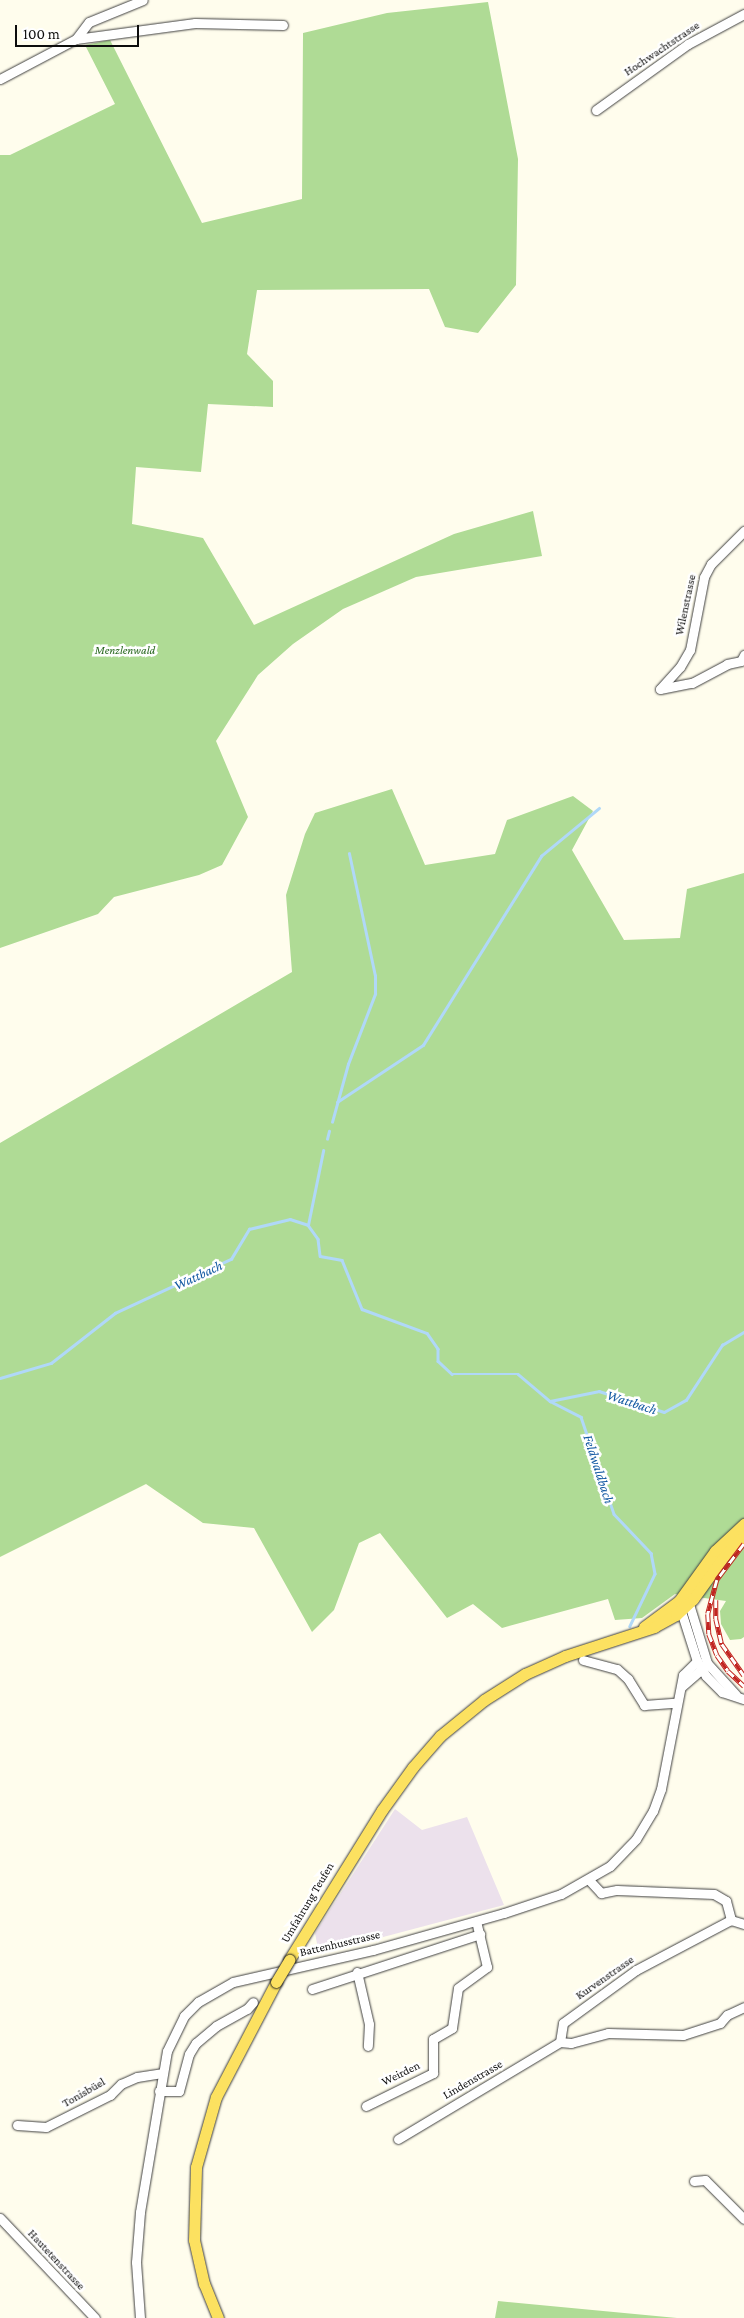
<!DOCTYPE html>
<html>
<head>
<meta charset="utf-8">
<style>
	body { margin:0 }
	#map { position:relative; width:744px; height:2318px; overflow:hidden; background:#fffded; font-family:"Crimson Pro",serif }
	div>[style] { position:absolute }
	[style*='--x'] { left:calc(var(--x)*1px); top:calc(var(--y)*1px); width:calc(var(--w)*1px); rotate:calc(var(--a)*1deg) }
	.industrial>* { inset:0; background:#ece1ec }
	.forest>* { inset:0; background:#afdb95 }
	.stream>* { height:2.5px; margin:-1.25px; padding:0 1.25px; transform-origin:1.25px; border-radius:1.25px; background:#b0d8f8 }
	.roads { filter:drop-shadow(0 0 1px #404040) drop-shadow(0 0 1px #404040) }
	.minor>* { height:9px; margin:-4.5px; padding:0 4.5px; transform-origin:4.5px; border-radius:4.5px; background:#fff }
	.major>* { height:11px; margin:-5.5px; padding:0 5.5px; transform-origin:5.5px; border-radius:5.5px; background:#fce160 }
	.rail>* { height:4.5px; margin-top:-2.25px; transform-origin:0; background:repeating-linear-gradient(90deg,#fff 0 8px,#c12521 0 16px); box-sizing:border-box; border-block:1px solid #c12521 }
	.bridges { filter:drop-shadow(0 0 1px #1e1e1e) drop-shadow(0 0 1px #1e1e1e) }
	.major-bridge>* { height:11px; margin:-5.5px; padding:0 5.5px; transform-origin:5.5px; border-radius:5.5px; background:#fce160 }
	span { translate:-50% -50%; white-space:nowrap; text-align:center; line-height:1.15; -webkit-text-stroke:5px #fff; paint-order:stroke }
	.street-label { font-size:12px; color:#0d0d0d }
	.park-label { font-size:12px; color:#26661c; font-style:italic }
	.water-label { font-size:14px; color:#1359a2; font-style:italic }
	.scale { position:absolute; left:15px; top:25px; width:124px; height:22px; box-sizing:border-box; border:2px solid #0d0d0d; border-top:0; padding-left:6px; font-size:15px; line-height:18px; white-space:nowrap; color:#0d0d0d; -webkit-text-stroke:4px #fff; paint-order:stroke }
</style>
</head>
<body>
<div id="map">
	<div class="industrial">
		<i style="clip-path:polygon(395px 1809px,422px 1830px,467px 1817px,504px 1905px,319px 1954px,315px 1933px)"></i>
	</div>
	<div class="forest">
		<i style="clip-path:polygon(488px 2px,518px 159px,516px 285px,478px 333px,445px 327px,429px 289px,257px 290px,247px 354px,273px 381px,273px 407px,208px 404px,201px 472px,136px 467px,132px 524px,203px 538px,254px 625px,454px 534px,533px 511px,542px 556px,416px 577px,343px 609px,293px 644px,258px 675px,216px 741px,248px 817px,222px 865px,199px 875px,114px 897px,98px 914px,0 948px,0 155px,10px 155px,115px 104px,85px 45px,110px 40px,202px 223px,302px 199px,303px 33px,387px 13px)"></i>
		<i style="clip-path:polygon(392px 789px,425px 865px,495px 854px,507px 820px,573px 796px,593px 811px,572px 850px,624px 940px,680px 938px,687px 889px,744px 873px,744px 1637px,741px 1639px,730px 1640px,721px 1624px,720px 1611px,726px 1601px,675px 1594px,642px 1618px,615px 1620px,608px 1599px,502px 1628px,473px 1604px,447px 1618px,380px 1533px,359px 1543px,334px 1610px,312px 1632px,254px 1528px,203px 1523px,146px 1484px,0 1557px,0 1143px,292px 972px,286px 895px,305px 834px,315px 813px)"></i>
		<i style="clip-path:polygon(498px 2301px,677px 2318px,495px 2318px)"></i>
	</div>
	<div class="stream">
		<i style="--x:337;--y:1102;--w:103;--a:-33.5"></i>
		<i style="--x:423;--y:1045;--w:223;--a:-58"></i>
		<i style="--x:541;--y:856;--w:75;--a:-39.6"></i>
		<i style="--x:332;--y:1122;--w:60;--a:-74.6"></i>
		<i style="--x:348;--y:1064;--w:75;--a:-68.9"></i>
		<i style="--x:375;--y:994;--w:18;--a:-90"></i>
		<i style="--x:375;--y:976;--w:125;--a:-102"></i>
		<i style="--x:327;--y:1139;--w:8;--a:-76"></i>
		<i style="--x:308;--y:1225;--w:76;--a:-78.5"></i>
		<i style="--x:0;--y:1378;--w:53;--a:-16.4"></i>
		<i style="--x:51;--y:1363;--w:81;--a:-38"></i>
		<i style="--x:115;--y:1313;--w:128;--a:-25"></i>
		<i style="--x:231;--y:1259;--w:35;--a:-59"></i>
		<i style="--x:249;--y:1229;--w:42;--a:-13.7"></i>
		<i style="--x:290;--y:1219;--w:19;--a:18"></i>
		<i style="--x:308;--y:1225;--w:17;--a:54"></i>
		<i style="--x:318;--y:1239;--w:17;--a:83"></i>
		<i style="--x:320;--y:1256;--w:22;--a:10"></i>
		<i style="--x:342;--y:1260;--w:53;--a:67.8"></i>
		<i style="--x:362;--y:1309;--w:69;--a:20.3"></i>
		<i style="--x:427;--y:1333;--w:19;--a:55"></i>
		<i style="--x:438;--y:1349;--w:12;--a:90"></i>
		<i style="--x:438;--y:1361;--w:19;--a:43"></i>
		<i style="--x:452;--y:1374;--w:66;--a:0"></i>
		<i style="--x:518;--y:1374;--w:42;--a:40.2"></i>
		<i style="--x:550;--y:1401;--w:50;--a:-11.5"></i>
		<i style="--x:599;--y:1391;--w:68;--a:17.9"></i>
		<i style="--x:664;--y:1412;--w:25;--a:-29"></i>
		<i style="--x:686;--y:1400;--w:66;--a:-56.8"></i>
		<i style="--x:722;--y:1345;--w:26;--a:-31"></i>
		<i style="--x:550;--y:1401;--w:35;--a:27"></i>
		<i style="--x:581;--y:1417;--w:102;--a:71.2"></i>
		<i style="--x:614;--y:1514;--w:54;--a:46.5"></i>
		<i style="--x:651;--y:1553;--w:21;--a:79"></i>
		<i style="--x:655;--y:1574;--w:58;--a:115.7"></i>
	</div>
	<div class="roads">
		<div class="minor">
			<i style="--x:76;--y:39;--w:120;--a:-7.7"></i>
			<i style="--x:195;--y:23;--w:88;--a:1.3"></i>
			<i style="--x:0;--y:79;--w:86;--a:-27.8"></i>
			<i style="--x:76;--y:39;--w:21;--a:-53"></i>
			<i style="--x:89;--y:22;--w:58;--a:-22.2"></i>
			<i style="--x:596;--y:110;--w:113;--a:-35.7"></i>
			<i style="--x:688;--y:44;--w:64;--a:-28.2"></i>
			<i style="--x:660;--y:689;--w:30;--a:-48"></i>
			<i style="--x:680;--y:667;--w:20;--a:-60"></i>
			<i style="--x:690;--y:650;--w:74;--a:-79.1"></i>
			<i style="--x:704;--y:577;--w:15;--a:-62"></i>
			<i style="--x:711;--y:564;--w:47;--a:-45"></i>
			<i style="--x:660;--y:689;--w:33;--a:-11"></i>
			<i style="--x:692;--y:683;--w:40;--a:-28"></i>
			<i style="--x:727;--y:664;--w:14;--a:-12"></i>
			<i style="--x:741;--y:661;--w:7;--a:-63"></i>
			<i style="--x:689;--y:1604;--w:62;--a:73"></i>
			<i style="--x:707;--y:1663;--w:43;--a:47.8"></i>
			<i style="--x:681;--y:1611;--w:52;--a:72.3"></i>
			<i style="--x:697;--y:1661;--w:17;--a:59"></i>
			<i style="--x:706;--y:1676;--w:23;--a:45"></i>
			<i style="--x:722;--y:1692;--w:23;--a:18"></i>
			<i style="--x:583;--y:1660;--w:35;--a:15"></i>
			<i style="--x:617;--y:1669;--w:15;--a:42"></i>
			<i style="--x:628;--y:1679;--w:31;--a:58"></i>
			<i style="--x:644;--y:1705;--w:31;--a:-4"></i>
			<i style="--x:681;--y:1687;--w:32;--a:-41"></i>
			<i style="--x:589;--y:1880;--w:18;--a:47"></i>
			<i style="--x:601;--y:1893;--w:16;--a:-11"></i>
			<i style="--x:617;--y:1890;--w:97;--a:2.4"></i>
			<i style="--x:714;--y:1894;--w:14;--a:30"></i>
			<i style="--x:726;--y:1901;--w:20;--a:75"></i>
			<i style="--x:731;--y:1920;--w:14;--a:17"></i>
			<i style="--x:357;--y:1972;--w:53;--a:77"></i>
			<i style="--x:369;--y:2024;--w:22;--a:93"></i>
			<i style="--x:312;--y:1989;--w:177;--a:-18.1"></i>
			<i style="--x:560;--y:2042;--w:19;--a:-81"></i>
			<i style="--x:563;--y:2023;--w:90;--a:-36"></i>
			<i style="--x:636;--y:1970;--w:107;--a:-27.8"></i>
			<i style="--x:560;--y:2042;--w:11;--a:5"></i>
			<i style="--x:571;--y:2043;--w:38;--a:-15"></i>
			<i style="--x:608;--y:2033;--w:75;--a:1.5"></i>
			<i style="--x:683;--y:2035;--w:39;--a:-18"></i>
			<i style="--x:720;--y:2023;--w:11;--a:-49"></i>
			<i style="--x:727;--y:2015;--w:19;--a:-25"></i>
			<i style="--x:159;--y:2091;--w:20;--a:0"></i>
			<i style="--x:179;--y:2091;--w:38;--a:-75"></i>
			<i style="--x:189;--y:2054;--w:13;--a:-58"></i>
			<i style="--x:196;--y:2043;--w:26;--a:-40"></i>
			<i style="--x:216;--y:2026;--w:35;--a:-29"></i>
			<i style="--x:247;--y:2009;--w:9;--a:-49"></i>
			<i style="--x:366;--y:2106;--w:75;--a:-26.2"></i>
			<i style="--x:433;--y:2073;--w:34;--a:-90"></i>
			<i style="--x:433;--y:2039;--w:22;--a:-30"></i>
			<i style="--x:452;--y:2028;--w:40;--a:-81.5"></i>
			<i style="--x:458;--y:1988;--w:36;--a:-36"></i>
			<i style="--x:487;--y:1967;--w:47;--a:-103.4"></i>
			<i style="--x:17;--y:2125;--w:29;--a:4"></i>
			<i style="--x:46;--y:2127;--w:72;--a:-26.6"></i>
			<i style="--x:110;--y:2095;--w:16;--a:-45"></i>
			<i style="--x:121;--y:2084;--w:17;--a:-24"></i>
			<i style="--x:137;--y:2077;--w:25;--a:-9"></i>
			<i style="--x:398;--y:2139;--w:189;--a:-30.9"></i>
			<i style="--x:694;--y:2181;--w:11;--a:-5"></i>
			<i style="--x:705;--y:2180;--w:55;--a:45"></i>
			<i style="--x:0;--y:2218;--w:138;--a:46.5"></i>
			<i style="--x:140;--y:2318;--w:56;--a:-94.1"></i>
			<i style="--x:136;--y:2262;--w:50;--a:-85.4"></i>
			<i style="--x:140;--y:2212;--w:163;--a:-80.5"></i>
			<i style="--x:167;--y:2051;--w:39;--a:-64"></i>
			<i style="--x:184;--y:2016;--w:20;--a:-45"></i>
			<i style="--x:198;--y:2002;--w:40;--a:-29.7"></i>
			<i style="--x:233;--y:1982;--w:144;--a:-12.9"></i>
			<i style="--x:373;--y:1950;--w:136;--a:-15.8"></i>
			<i style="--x:504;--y:1913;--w:60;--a:-18.4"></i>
			<i style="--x:561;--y:1894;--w:56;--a:-29.7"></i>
			<i style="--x:610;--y:1866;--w:37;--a:-46"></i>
			<i style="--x:636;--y:1839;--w:33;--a:-59"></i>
			<i style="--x:653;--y:1811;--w:23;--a:-70"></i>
			<i style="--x:661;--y:1789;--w:116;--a:-79.1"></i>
			<i style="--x:683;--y:1675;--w:20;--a:-45"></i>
		</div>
		<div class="major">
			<i style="--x:644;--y:1627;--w:44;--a:-36.6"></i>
			<i style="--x:679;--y:1601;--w:62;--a:-54.2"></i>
			<i style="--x:715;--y:1551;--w:40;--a:-43"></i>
			<i style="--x:289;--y:1960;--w:176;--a:-58.2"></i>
			<i style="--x:382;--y:1810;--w:53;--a:-54.2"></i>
			<i style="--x:413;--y:1767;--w:41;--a:-48.9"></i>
			<i style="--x:440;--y:1736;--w:57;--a:-39.3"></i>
			<i style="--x:484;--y:1700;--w:49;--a:-32.4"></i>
			<i style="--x:525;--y:1674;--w:44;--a:-24.2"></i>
			<i style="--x:565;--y:1656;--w:94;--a:-18"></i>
			<i style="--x:654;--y:1627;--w:25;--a:-29"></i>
			<i style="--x:676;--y:1615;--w:23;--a:-43"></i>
			<i style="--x:693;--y:1599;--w:53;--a:-54.2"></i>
			<i style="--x:724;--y:1556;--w:29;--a:-46"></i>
			<i style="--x:218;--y:2318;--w:37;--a:-112"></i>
			<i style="--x:204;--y:2284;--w:45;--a:-102.8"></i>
			<i style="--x:194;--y:2240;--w:73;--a:-88.4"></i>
			<i style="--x:196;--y:2167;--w:73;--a:-74.1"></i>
			<i style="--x:216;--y:2097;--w:130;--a:-62.4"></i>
		</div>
	</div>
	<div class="rail">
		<i style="--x:744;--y:1544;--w:45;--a:126.9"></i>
		<i style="--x:717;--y:1580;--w:35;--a:105"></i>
		<i style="--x:708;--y:1614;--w:20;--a:87"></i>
		<i style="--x:709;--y:1634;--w:22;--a:69"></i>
		<i style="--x:717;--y:1655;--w:19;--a:55"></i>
		<i style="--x:728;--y:1671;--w:22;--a:43"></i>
		<i style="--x:716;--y:1600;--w:19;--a:90"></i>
		<i style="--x:716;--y:1619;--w:26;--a:77"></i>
		<i style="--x:722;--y:1644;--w:38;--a:55"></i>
	</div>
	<div class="bridges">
		<div class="major-bridge">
			<i style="--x:276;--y:1982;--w:26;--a:-59"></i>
		</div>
	</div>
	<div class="street-label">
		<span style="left:662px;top:49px;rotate:-34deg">Hochwachtstrasse</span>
		<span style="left:686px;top:605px;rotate:-78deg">Wilenstrasse</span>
		<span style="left:308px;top:1903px;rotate:-59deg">Umfahrung Teufen</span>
		<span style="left:340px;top:1944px;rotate:-13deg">Battenhusstrasse</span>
		<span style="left:605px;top:1978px;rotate:-35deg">Kurvenstrasse</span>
		<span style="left:401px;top:2074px;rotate:-26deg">Weirden</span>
		<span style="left:473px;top:2080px;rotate:-30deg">Lindenstrasse</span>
		<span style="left:84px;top:2093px;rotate:-30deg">Tonisbüel</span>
		<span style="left:56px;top:2260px;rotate:47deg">Hautetenstrasse</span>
	</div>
	<div class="park-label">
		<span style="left:125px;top:651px">Menzlenwald</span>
	</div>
	<div class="water-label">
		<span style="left:198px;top:1275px;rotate:-25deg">Wattbach</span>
		<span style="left:632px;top:1402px;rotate:18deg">Wattbach</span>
		<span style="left:599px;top:1469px;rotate:72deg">Feldwaldbach</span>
	</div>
	<div class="scale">100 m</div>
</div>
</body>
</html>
